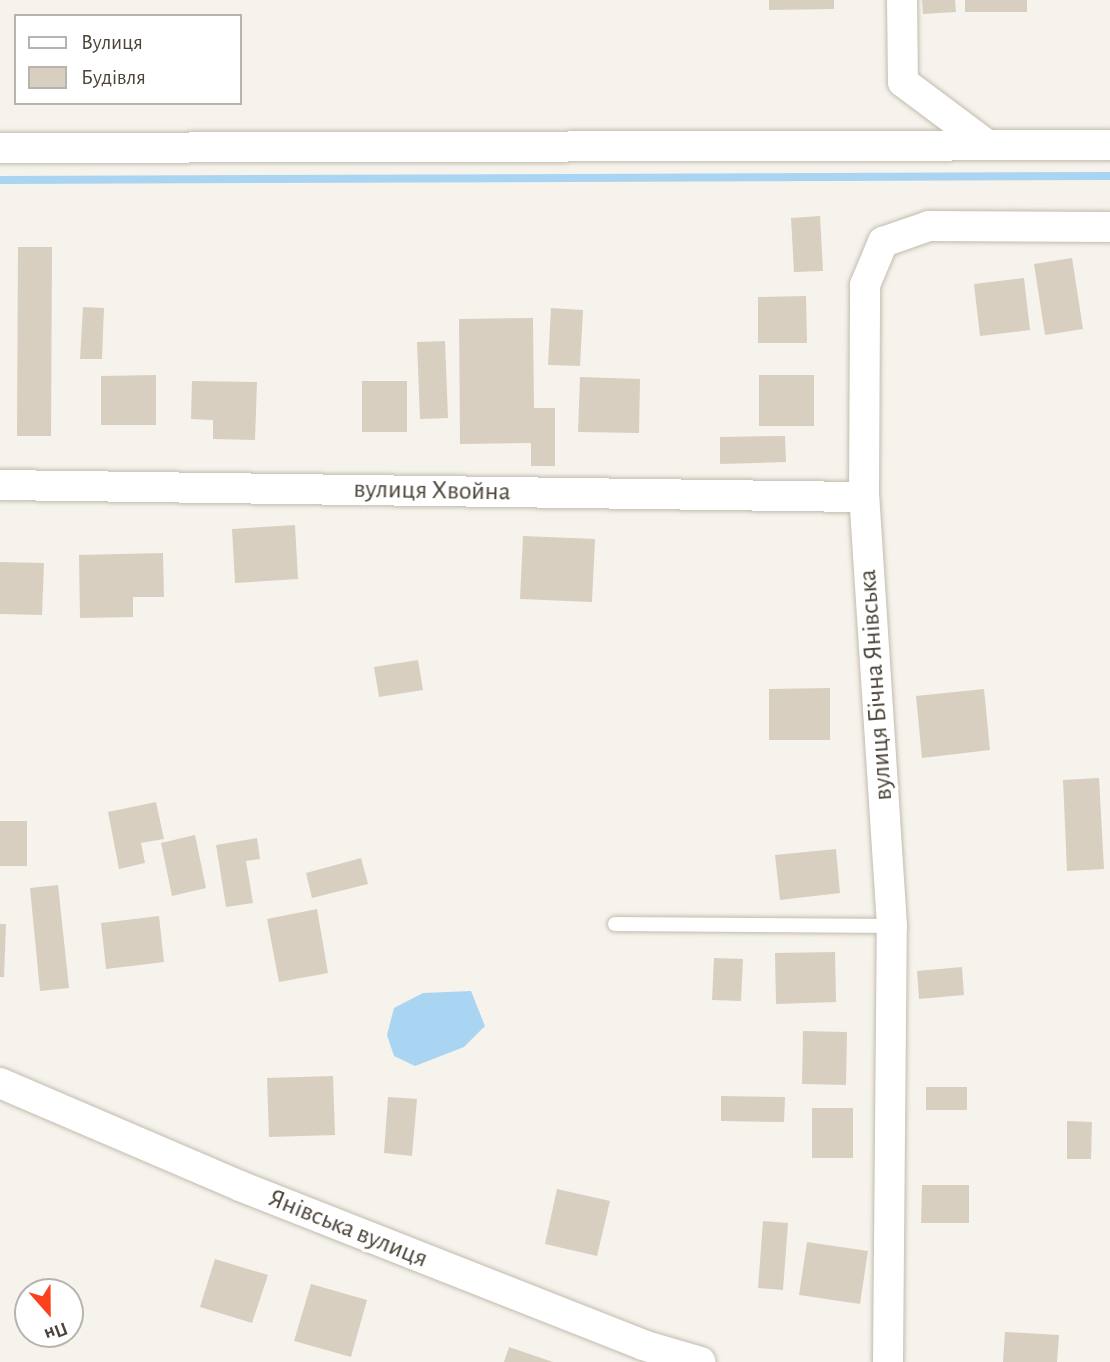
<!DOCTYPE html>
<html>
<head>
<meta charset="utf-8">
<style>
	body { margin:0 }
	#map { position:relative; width:1110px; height:1362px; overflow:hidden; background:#f6f3ec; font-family:"Alegreya Sans",sans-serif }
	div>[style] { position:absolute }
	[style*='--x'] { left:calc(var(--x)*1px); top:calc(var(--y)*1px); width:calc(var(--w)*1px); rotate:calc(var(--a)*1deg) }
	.water>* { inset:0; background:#a9d4f2 }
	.stream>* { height:8px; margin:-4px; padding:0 4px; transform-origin:4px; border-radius:4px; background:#a9d4f2 }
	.building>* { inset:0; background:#d8cfc1 }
	.roads { filter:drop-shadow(0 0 2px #c2bbae) drop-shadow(0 0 2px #c2bbae) }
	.lane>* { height:14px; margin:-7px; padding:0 7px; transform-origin:7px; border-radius:7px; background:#fff }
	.street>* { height:30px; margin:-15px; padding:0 15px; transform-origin:15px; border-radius:15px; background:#fff }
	span { translate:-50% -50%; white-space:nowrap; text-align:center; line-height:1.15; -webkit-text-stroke:7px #fff; paint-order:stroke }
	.street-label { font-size:26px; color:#4b4439 }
	.legend { position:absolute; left:14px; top:14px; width:228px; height:91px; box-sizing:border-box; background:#fff; border:2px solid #b7b4b0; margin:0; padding:9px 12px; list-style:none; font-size:21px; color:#4b4439 }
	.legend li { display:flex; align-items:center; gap:14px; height:35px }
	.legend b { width:35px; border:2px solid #b7b4b0 }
	.north { position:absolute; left:14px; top:1278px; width:70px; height:70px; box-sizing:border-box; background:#fff; border:2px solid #b7b4b0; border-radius:50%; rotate:159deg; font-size:19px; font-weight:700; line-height:28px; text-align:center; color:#4b4439 }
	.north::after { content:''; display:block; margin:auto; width:24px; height:32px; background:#fc3f1d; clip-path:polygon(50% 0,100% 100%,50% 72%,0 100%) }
</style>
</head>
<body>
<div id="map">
	<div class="water">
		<i style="clip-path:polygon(471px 991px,485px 1026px,464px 1047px,415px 1066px,394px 1056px,387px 1035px,394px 1008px,423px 993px)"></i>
	</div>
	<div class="stream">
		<i style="--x:0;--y:180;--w:1110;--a:-0.21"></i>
	</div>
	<div class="building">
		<i style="clip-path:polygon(769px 0,834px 0,834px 9px,769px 10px)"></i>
		<i style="clip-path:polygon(922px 0,955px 0,956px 12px,923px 14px)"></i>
		<i style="clip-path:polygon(965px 0,1027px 0,1027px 12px,965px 12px)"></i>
		<i style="clip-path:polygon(820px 216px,823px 271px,794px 272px,791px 218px)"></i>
		<i style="clip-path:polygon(18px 247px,52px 247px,51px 436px,17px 436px)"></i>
		<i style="clip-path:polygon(1072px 258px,1083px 329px,1045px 335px,1034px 264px)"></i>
		<i style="clip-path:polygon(1024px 278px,1030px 330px,980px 336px,974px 284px)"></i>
		<i style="clip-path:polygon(806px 296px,807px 343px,758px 343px,758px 297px)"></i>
		<i style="clip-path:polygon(83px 307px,104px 308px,102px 359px,80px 359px)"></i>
		<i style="clip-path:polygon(551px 308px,583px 310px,580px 366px,548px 365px)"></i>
		<i style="clip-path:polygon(533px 318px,534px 408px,555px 408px,555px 466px,531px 466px,531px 443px,460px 444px,459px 319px)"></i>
		<i style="clip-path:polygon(445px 341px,448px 418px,420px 419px,417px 342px)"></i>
		<i style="clip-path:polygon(156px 375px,156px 425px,101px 425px,101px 376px)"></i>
		<i style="clip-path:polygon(759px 375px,814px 375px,814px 426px,759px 426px)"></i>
		<i style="clip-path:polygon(580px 377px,640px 379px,639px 433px,578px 432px)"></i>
		<i style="clip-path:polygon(192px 381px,257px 382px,255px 440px,213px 439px,213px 420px,191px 419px)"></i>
		<i style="clip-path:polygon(362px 381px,407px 381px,407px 432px,362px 432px)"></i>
		<i style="clip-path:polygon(785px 436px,786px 462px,720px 464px,720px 437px)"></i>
		<i style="clip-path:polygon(295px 525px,298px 579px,235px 583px,232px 529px)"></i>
		<i style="clip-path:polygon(523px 536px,595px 539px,592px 602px,520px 599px)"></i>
		<i style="clip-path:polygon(163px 553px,164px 597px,133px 597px,133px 617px,80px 618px,79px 555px)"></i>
		<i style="clip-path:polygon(0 562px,44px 563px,42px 615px,0 614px)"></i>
		<i style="clip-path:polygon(418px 660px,423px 690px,379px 697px,374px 667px)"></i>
		<i style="clip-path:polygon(830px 688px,830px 740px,769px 740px,769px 689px)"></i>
		<i style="clip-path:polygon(984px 689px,990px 750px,922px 758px,916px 696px)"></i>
		<i style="clip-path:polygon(1099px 778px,1104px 869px,1067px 871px,1063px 780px)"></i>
		<i style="clip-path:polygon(156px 802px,164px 839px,141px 843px,145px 863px,119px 869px,108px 812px)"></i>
		<i style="clip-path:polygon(0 821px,27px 821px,27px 866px,0 866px)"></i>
		<i style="clip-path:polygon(195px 835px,206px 888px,172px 896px,161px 843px)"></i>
		<i style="clip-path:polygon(257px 838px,260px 859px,246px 861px,253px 903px,226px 907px,216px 845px)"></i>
		<i style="clip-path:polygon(836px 849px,840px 893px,780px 900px,775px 855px)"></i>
		<i style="clip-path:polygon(361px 858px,368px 884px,312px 898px,306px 873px)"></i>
		<i style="clip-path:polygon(58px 885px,69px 988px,40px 991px,30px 888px)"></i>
		<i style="clip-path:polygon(317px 909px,328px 973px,279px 982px,267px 919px)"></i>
		<i style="clip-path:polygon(159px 916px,164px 962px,106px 969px,101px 923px)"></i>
		<i style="clip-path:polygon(0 924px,6px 924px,4px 977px,0 977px)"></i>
		<i style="clip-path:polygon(835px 952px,836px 1002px,776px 1004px,775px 953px)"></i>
		<i style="clip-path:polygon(714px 958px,743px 959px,741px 1001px,712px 1000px)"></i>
		<i style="clip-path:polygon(962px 967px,964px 995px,919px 999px,917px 971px)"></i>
		<i style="clip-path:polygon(803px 1031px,847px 1032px,846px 1085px,802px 1084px)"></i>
		<i style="clip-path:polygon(333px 1076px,335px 1135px,269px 1137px,267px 1078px)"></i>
		<i style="clip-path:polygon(926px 1087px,967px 1087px,967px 1110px,926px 1110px)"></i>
		<i style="clip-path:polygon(721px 1096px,785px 1097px,784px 1122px,721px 1121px)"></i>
		<i style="clip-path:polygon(388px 1097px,417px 1099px,412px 1156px,384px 1153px)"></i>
		<i style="clip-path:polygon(812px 1108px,853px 1108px,853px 1158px,812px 1158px)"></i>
		<i style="clip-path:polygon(1067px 1121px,1092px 1122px,1091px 1159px,1067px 1159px)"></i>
		<i style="clip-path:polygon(922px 1185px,969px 1185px,969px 1223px,921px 1223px)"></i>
		<i style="clip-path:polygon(557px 1189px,610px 1201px,597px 1256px,545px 1244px)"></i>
		<i style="clip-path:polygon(763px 1221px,788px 1223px,783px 1290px,758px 1288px)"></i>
		<i style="clip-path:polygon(807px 1242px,868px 1251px,860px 1304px,799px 1295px)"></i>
		<i style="clip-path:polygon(215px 1259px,268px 1275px,252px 1323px,200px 1307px)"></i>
		<i style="clip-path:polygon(311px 1284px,367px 1300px,351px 1357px,294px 1341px)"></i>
		<i style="clip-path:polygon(1005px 1332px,1059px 1335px,1057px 1362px,1003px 1362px)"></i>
		<i style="clip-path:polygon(509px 1347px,553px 1362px,504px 1362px)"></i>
	</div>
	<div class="roads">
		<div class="lane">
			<i style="--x:615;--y:924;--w:277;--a:0.4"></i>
		</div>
		<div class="street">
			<i style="--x:902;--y:0;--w:82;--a:89.3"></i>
			<i style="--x:903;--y:82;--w:104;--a:36.8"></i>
			<i style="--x:0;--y:148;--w:1110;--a:-0.15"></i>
			<i style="--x:0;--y:485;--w:864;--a:0.8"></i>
			<i style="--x:0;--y:1083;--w:261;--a:23.2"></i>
			<i style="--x:240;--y:1186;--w:433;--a:21.5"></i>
			<i style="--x:643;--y:1345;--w:60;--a:16.3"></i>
			<i style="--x:888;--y:1362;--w:436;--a:-89.5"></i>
			<i style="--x:892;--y:926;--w:430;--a:-93.7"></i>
			<i style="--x:864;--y:497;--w:212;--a:-89.7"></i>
			<i style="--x:865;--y:285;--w:47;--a:-67.3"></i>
			<i style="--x:883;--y:242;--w:49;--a:-19.2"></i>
			<i style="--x:929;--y:226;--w:181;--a:0.3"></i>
		</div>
	</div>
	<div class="street-label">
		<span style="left:432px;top:491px;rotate:1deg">вулиця Хвойна</span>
		<span style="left:876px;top:685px;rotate:-94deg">вулиця Бічна Янівська</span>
		<span style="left:348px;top:1229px;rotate:22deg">Янівська вулиця</span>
	</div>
	<ul class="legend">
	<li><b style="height:9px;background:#fff"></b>Вулиця</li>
	<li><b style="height:19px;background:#d8cfc1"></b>Будівля</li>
	</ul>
	<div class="north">Пн</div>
</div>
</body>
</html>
